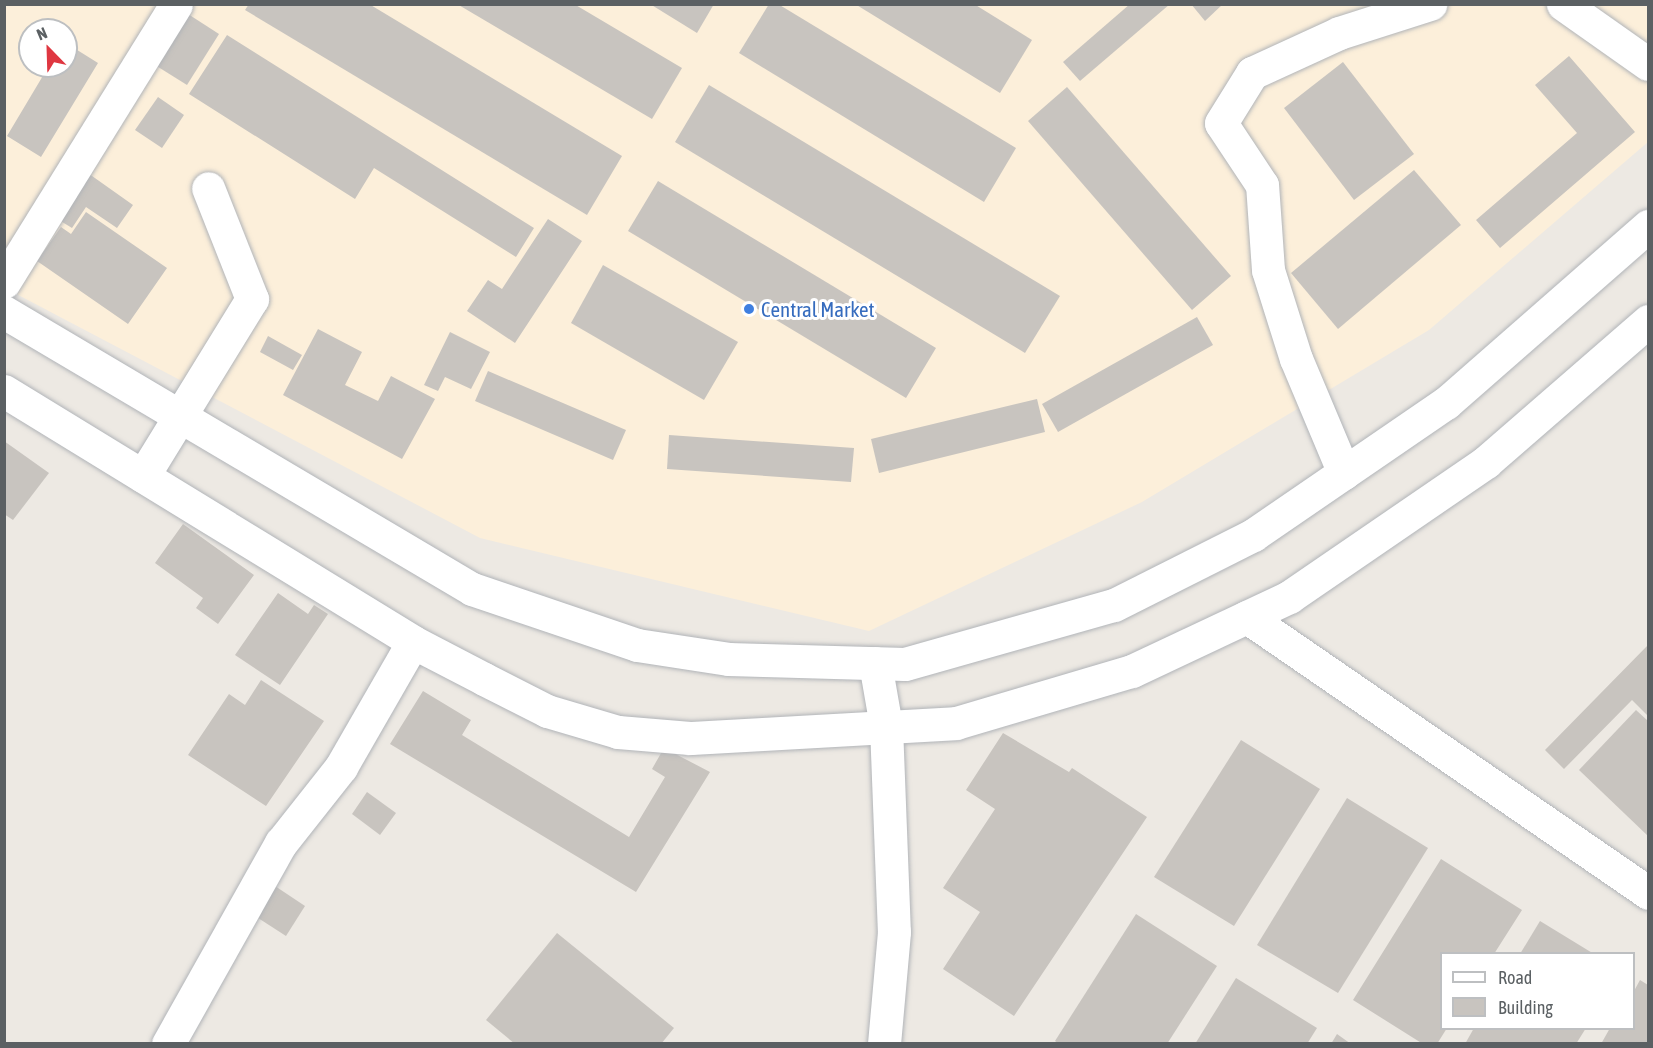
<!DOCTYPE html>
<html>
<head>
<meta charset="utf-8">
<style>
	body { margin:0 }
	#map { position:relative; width:1653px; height:1048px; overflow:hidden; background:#ede9e3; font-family:"Asap Condensed",sans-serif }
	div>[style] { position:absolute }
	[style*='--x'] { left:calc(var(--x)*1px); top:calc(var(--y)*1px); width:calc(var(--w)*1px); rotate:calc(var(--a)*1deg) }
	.commercial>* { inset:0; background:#fcefda }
	.building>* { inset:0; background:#c8c4bf }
	.roads { filter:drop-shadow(0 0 2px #b1b4b8) drop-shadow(0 0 2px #b1b4b8) }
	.minor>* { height:33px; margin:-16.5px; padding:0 16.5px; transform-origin:16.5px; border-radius:16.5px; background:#fff }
	.dots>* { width:16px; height:16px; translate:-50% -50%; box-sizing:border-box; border:3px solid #fff; border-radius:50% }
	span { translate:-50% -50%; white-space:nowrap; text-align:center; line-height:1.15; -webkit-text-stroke:6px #fff; paint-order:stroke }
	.shop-label { font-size:21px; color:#366cbe }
	.left { translate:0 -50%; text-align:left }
	.frame { position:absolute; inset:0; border:6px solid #5b6063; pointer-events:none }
	.legend { position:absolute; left:1440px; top:952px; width:195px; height:78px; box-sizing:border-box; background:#fff; border:2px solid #bdbfc1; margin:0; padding:8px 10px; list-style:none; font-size:18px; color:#5b6063 }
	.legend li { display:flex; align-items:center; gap:12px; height:30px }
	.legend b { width:30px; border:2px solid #bdbfc1 }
	.north { position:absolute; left:18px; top:18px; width:60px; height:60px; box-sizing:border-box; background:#fff; border:2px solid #bdbfc1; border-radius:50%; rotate:337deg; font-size:16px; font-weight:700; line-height:24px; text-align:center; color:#5b6063 }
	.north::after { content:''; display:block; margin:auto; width:21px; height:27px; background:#df3741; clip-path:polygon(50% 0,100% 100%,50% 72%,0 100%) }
</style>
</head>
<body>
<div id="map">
	<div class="commercial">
		<i style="clip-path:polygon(evenodd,4px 5px,1648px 5px,1648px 142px,1429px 330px,1142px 502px,869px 631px,480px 538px,5px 288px,4px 5px,30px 30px,66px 30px,66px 66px,30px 66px,30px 30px)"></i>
	</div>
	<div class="building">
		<i style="clip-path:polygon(249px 4px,369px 4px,622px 156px,587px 215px,245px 10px)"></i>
		<i style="clip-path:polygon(457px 4px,574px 4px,682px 68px,652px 119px)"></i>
		<i style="clip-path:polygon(650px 4px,714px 4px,697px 33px)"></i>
		<i style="clip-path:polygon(769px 4px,778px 4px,1016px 148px,984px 202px,739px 53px)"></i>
		<i style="clip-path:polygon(855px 4px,974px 4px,1032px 40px,1000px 93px)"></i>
		<i style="clip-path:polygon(1130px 4px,1170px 4px,1080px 81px,1063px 62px)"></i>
		<i style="clip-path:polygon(1191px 4px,1223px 4px,1205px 21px)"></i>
		<i style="clip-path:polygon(188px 14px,219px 34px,187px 85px,155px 65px)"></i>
		<i style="clip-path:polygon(227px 35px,534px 228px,516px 257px,374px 168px,355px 199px,189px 94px)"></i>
		<i style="clip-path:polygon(66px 43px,98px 63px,41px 157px,7px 136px,44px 74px,31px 66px,66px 66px)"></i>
		<i style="clip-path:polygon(1569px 56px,1635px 132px,1500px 248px,1476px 220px,1577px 133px,1535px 85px)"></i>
		<i style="clip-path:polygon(1343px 62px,1414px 154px,1354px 200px,1284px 108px)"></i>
		<i style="clip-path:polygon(709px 85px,1060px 296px,1025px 353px,675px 142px)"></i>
		<i style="clip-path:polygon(1067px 87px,1231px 276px,1192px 310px,1028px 121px)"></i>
		<i style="clip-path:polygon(158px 97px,184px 115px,162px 148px,135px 130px)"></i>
		<i style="clip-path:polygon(1414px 170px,1461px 225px,1338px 329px,1291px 273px)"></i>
		<i style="clip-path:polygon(85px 171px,133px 205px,117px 228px,86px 207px,72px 228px,54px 217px)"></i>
		<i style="clip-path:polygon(658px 181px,936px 348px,906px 398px,628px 231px)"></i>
		<i style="clip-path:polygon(86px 212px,167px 268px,128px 324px,37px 261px,61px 227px,71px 234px)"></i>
		<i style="clip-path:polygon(548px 219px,582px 241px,515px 343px,467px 311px,488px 280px,502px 289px)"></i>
		<i style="clip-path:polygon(603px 265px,738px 342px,704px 400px,571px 323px)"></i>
		<i style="clip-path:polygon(1197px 317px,1213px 345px,1058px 432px,1042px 404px)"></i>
		<i style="clip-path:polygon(318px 329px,362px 352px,345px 385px,378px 401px,391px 376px,435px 399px,402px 459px,283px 395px)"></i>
		<i style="clip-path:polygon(450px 332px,490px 352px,471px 389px,445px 377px,438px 391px,424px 385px)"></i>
		<i style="clip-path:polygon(268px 336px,302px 355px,293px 370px,260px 352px)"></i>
		<i style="clip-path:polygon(488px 371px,626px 430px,613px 460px,475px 401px)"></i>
		<i style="clip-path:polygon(1037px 399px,1045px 432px,879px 473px,871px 439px)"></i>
		<i style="clip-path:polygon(669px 435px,854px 448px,851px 482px,667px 469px)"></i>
		<i style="clip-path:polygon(4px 441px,49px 473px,13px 520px,4px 514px)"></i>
		<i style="clip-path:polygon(183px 524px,254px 575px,218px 624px,196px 608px,203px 598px,155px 563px)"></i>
		<i style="clip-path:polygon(278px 593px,308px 614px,314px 605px,328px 614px,280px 685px,235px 655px)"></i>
		<i style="clip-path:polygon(1648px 645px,1648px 716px,1632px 700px,1564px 769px,1545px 750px)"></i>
		<i style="clip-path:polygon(261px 680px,324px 721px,266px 806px,188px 755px,229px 694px,245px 705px)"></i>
		<i style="clip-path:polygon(423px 691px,471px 720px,462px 735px,629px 837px,665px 777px,652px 769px,664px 748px,710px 772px,636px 892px,390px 744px)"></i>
		<i style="clip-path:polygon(1636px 710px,1648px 721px,1648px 836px,1579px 770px)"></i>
		<i style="clip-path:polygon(1003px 733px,1069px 772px,1072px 768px,1147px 817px,1014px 1016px,943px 969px,980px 912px,943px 888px,995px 809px,966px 790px)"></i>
		<i style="clip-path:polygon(1241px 740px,1320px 789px,1234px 926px,1154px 877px)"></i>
		<i style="clip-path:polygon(367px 792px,396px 813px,380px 835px,352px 814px)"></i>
		<i style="clip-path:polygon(1347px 798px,1428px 848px,1338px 993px,1257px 945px)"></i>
		<i style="clip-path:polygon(1441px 859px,1522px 910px,1494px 954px,1442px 954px,1442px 1028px,1447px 1028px,1437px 1044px,1423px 1044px,1353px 1000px)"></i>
		<i style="clip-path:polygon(275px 886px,305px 906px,286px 936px,255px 916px)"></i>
		<i style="clip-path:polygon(1136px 914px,1217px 966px,1167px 1044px,1059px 1044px,1055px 1041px)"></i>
		<i style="clip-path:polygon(1540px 921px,1594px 954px,1520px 954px)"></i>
		<i style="clip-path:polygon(557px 933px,674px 1028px,661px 1044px,515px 1044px,486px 1020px)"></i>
		<i style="clip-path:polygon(1236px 978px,1317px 1028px,1307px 1044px,1195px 1044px)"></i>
		<i style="clip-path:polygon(1640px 980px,1648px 985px,1648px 1044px,1601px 1044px,1610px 1028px,1634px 1028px,1634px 991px)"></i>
		<i style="clip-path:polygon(1474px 1028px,1586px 1028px,1576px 1044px,1465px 1044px)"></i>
		<i style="clip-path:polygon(1337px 1034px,1351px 1044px,1331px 1044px)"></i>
	</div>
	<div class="roads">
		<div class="minor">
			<i style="--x:1563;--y:4;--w:104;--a:35.2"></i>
			<i style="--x:4;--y:282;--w:326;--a:-58.2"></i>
			<i style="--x:4;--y:312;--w:544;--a:30.62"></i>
			<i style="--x:472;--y:589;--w:174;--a:18.7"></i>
			<i style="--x:637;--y:645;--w:92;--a:8.7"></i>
			<i style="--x:728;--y:659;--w:177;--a:1.6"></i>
			<i style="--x:905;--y:664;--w:217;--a:-15.8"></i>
			<i style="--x:1114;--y:605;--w:156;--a:-26.7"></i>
			<i style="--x:1253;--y:535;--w:234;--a:-34.4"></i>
			<i style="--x:1446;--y:403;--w:269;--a:-41.2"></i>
			<i style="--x:4;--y:391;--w:480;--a:31.5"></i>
			<i style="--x:413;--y:642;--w:80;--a:27.5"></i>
			<i style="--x:484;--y:679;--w:71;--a:26.9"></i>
			<i style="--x:547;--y:711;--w:74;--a:16.5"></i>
			<i style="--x:618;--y:732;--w:72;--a:4.8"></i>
			<i style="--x:690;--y:738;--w:266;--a:-3.2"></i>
			<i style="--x:956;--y:723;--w:184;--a:-16.5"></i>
			<i style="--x:1132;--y:671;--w:174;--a:-25.2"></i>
			<i style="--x:1289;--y:597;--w:239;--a:-34.4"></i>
			<i style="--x:1486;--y:462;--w:215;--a:-41"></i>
			<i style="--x:1344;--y:473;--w:124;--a:-112.8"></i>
			<i style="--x:1296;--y:359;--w:93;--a:-107.5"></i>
			<i style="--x:1268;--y:270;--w:85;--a:-94"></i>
			<i style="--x:1262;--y:185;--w:74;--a:-123.5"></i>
			<i style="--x:1221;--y:123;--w:59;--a:-58.2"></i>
			<i style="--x:1252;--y:73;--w:96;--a:-24.7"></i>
			<i style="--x:1339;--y:33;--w:96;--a:-17.7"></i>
			<i style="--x:143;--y:476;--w:208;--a:-58.4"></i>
			<i style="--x:252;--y:299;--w:119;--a:-111.6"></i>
			<i style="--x:1247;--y:617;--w:487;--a:34.5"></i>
			<i style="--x:875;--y:663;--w:64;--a:80.1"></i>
			<i style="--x:886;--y:726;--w:206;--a:87.8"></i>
			<i style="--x:894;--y:932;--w:112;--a:95.1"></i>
			<i style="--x:168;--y:1044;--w:231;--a:-60.7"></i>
			<i style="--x:281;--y:843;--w:97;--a:-51.7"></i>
			<i style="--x:341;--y:767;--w:144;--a:-60.1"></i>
		</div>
	</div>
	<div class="dots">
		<i style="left:749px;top:309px;background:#3f7fe0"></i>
	</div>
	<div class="shop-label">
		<span class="left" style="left:761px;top:309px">Central Market</span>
	</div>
	<div class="frame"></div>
	<ul class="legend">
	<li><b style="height:8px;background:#fff"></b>Road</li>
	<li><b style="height:16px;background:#c8c4bf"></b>Building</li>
	</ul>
	<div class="north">N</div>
</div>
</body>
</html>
